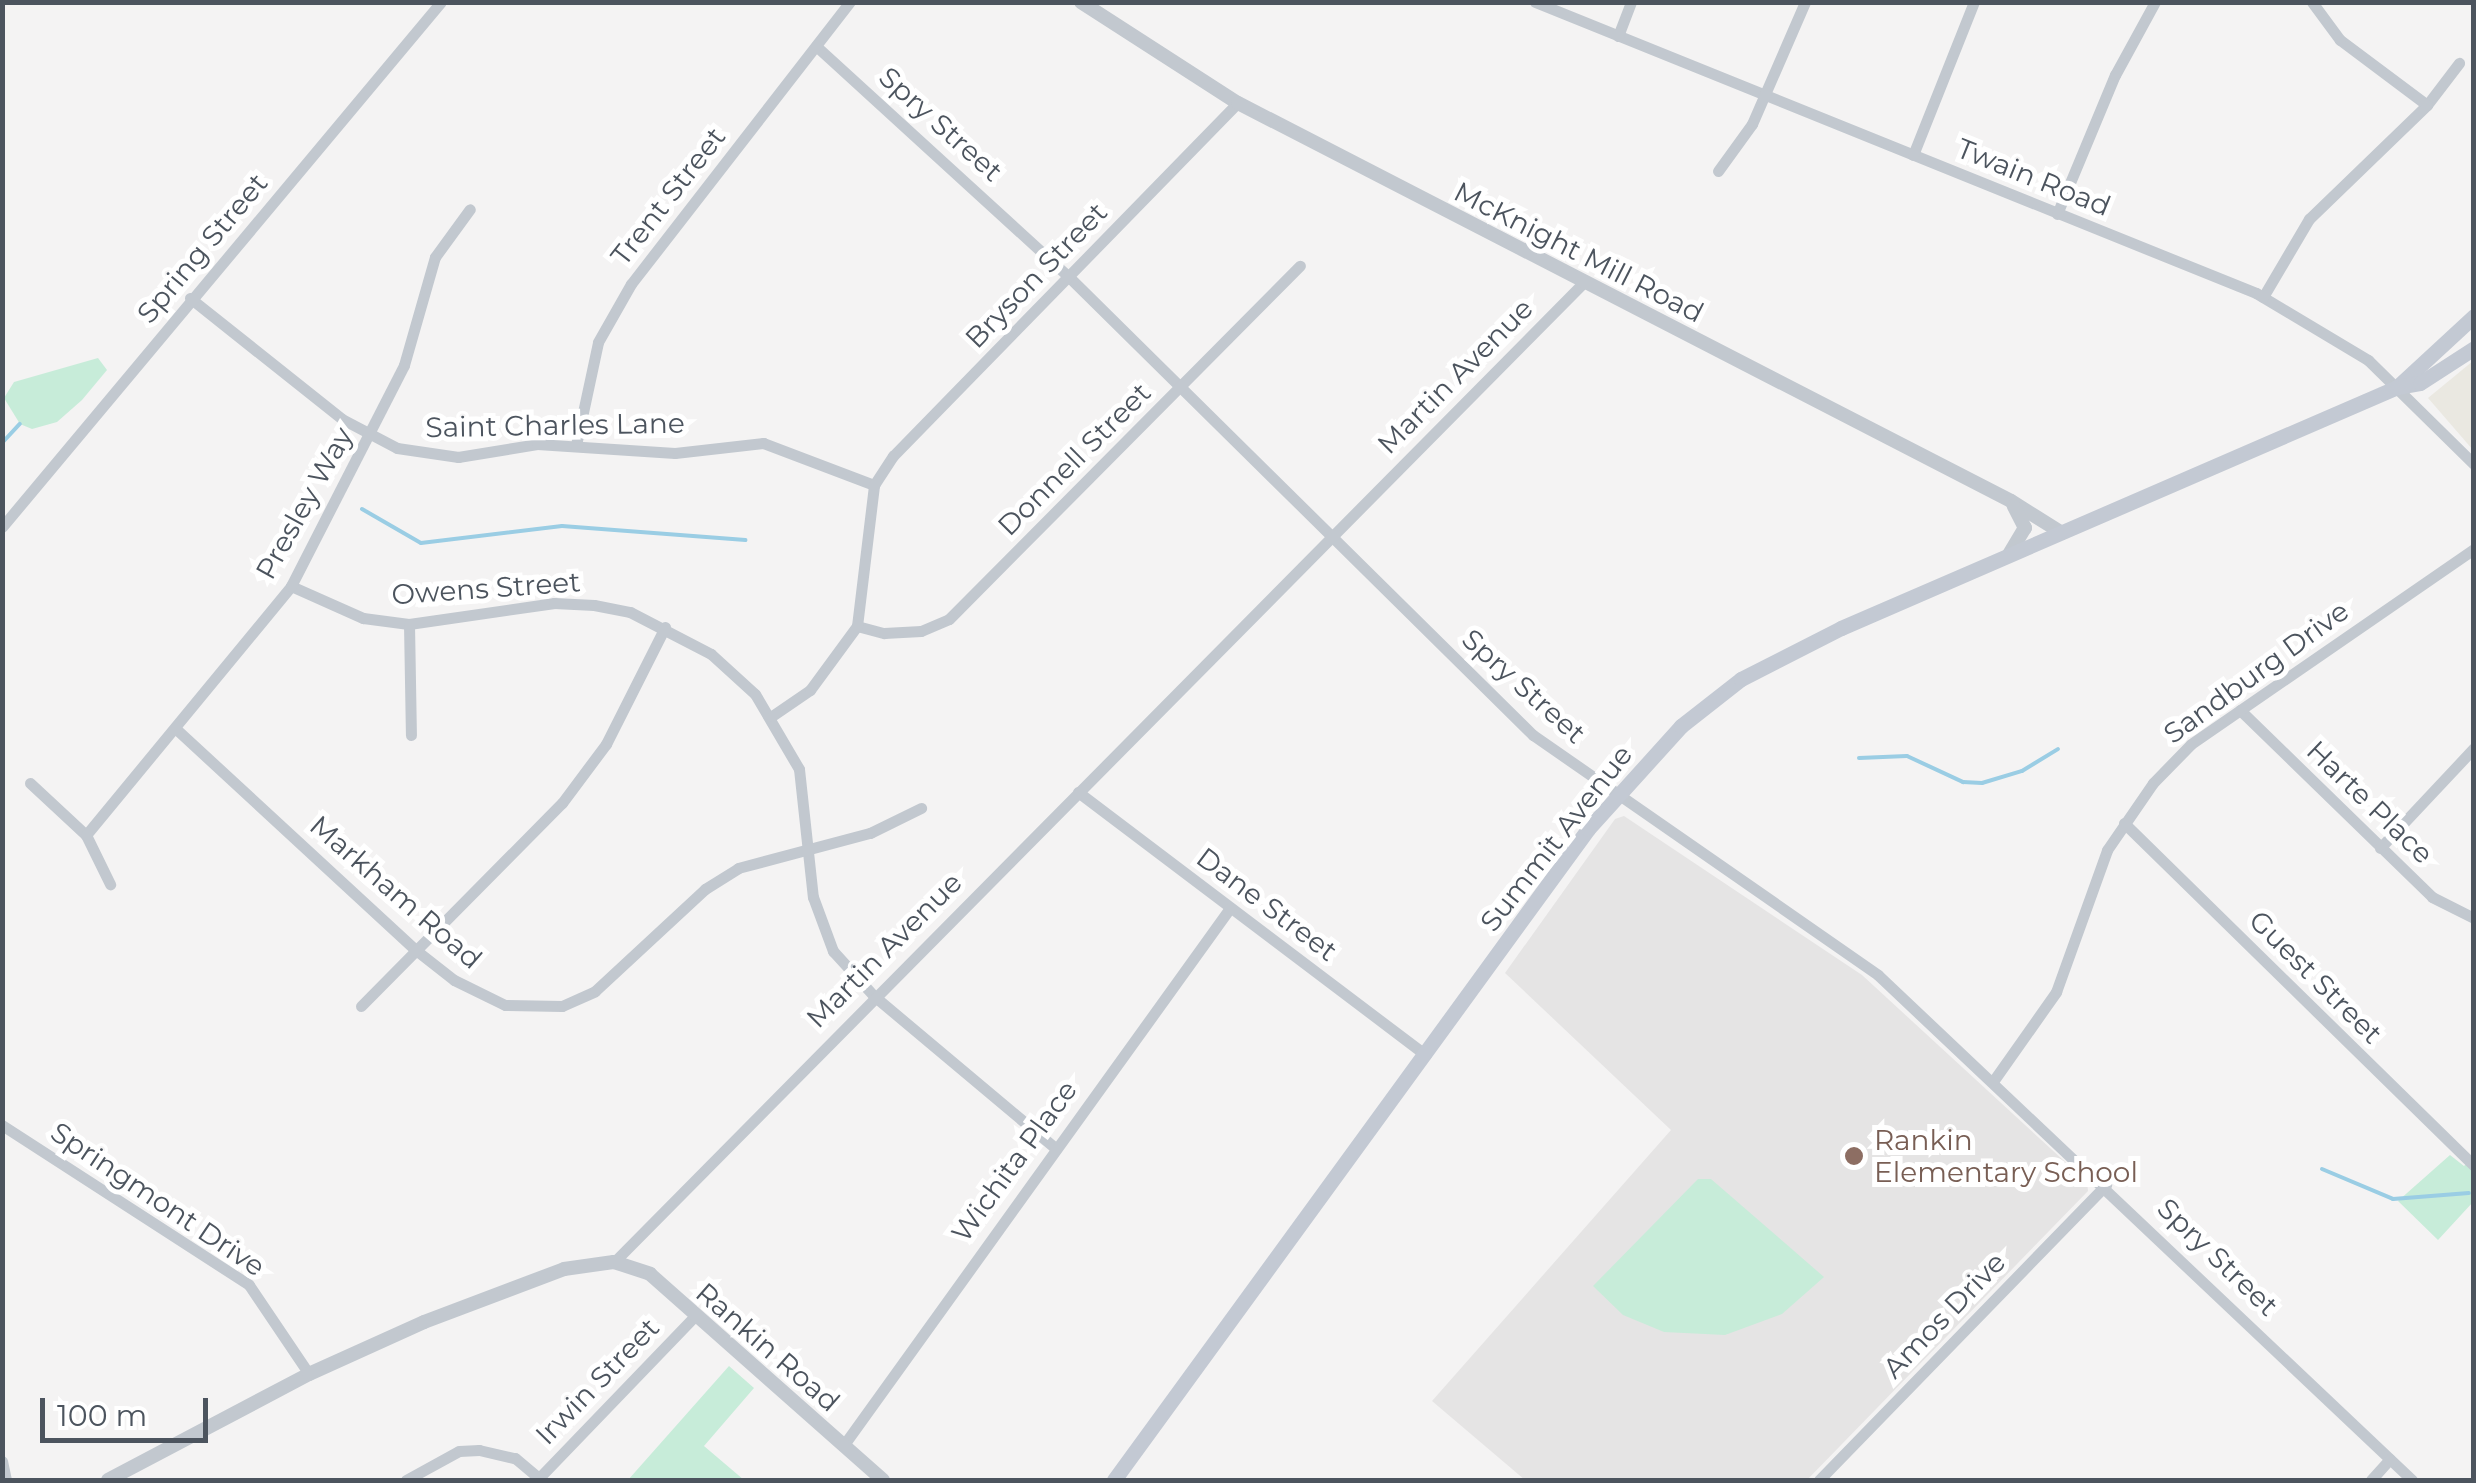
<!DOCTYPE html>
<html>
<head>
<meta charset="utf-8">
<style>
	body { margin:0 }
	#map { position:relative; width:2476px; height:1483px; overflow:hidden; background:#f4f3f3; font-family:Montserrat,sans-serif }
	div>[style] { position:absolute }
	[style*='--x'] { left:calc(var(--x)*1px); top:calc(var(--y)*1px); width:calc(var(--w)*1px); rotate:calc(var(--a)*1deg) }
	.commercial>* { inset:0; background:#eae8e1 }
	.education>* { inset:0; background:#e5e4e4 }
	.green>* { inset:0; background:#c7ecd9 }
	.stream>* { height:4px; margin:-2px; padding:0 2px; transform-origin:2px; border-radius:2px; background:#9acde4 }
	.minor>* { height:11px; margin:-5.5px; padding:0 5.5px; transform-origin:5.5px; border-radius:5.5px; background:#c2c8cf }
	.tertiary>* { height:14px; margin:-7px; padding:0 7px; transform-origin:7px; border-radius:7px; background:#c2c8cf }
	.secondary>* { height:15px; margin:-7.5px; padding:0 7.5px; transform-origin:7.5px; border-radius:7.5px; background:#c3c9d3 }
	.dots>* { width:28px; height:28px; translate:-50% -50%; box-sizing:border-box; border:5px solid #fff; border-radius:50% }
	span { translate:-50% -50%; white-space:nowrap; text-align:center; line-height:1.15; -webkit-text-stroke:10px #fff; paint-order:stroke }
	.street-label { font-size:28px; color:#4c545e }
	.education-label { font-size:28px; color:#785e54 }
	.left { translate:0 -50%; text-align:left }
	.frame { position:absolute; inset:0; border:5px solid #4c545e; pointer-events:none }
	.scale { position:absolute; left:40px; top:1398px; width:168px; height:45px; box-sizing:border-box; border:5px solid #4c545e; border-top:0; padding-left:12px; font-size:30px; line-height:35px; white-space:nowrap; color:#4c545e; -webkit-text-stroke:8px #fff; paint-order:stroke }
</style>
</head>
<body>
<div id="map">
	<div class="commercial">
		<i style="clip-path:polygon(2473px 361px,2473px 450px,2428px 398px)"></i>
	</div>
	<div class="education">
		<i style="clip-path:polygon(1624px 816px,1862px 975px,2087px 1182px,2088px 1191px,1807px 1480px,1525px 1480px,1432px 1401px,1671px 1130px,1505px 973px,1615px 819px)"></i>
	</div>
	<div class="green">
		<i style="clip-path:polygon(98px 358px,107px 370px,82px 400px,57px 422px,32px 429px,20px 424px,4px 398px,14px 382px)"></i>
		<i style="clip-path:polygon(2450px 1155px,2464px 1166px,2473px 1157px,2473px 1202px,2438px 1240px,2398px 1201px)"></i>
		<i style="clip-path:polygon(1698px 1179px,1711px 1179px,1824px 1277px,1782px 1314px,1725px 1335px,1664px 1332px,1623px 1315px,1593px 1286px)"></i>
		<i style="clip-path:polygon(729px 1366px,754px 1388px,704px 1446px,744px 1480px,628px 1480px)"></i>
	</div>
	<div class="stream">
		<i style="--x:2;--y:443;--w:26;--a:-47"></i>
		<i style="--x:362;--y:509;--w:68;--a:30"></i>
		<i style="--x:421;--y:543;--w:142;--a:-6.9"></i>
		<i style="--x:562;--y:526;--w:184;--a:4.4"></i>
		<i style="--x:1859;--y:758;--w:48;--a:-2.4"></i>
		<i style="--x:1907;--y:756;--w:62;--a:24.9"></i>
		<i style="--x:1963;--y:782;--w:19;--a:3"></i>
		<i style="--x:1982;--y:783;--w:42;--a:-16.7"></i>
		<i style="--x:2022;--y:771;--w:42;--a:-31.4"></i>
		<i style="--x:2322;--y:1169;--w:77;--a:22.9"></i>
		<i style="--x:2393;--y:1199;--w:76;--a:-4.5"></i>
	</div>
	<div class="minor">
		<i style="--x:1535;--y:2;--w:778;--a:21.98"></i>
		<i style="--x:2256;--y:293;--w:131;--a:30.9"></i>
		<i style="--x:2368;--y:360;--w:148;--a:44.5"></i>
		<i style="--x:1618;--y:36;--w:36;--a:-69"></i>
		<i style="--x:816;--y:46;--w:344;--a:42.4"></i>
		<i style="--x:1070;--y:278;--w:651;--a:44.63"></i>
		<i style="--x:1533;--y:735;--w:420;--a:34.8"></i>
		<i style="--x:1878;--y:975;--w:735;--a:43.4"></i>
		<i style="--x:2427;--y:105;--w:53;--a:-52.7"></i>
		<i style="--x:1913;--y:155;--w:165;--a:-68.3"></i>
		<i style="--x:1718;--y:171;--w:58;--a:-54.1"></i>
		<i style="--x:1752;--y:124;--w:133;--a:-66.5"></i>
		<i style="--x:2057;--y:214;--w:151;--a:-67.4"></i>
		<i style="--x:2115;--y:75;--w:83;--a:-61.3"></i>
		<i style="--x:2263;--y:297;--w:91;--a:-59.5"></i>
		<i style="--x:2309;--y:219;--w:164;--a:-44"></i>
		<i style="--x:2427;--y:105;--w:109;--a:-143.2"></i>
		<i style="--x:2340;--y:40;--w:47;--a:-126.4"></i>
		<i style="--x:190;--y:298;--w:194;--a:38.5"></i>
		<i style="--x:342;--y:419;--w:62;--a:27.8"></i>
		<i style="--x:397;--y:448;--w:62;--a:8.4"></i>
		<i style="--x:458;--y:457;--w:80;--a:-9.3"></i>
		<i style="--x:537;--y:444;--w:138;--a:3.7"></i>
		<i style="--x:675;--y:453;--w:89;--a:-6.5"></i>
		<i style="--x:763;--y:443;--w:119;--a:20.7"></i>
		<i style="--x:576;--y:445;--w:105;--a:-77.9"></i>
		<i style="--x:598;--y:342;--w:67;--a:-60.4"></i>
		<i style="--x:631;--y:284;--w:357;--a:-52.2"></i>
		<i style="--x:2;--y:527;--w:684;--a:-50.1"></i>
		<i style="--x:291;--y:586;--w:79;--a:24"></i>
		<i style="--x:363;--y:618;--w:46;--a:7.4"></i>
		<i style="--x:409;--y:624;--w:147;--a:-8.2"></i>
		<i style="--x:554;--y:603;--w:40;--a:2.9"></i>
		<i style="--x:594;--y:605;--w:37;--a:11"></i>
		<i style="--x:630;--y:612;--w:91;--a:27.4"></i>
		<i style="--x:711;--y:654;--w:59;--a:42.3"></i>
		<i style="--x:755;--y:694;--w:87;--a:59.6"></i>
		<i style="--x:799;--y:769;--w:129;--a:83.8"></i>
		<i style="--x:813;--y:897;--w:58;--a:69.7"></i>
		<i style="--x:833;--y:951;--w:61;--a:47.7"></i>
		<i style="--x:874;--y:996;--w:235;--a:40"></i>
		<i style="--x:409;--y:624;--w:111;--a:89"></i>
		<i style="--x:857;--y:626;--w:28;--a:15"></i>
		<i style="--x:884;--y:633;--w:37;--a:-3"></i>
		<i style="--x:921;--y:631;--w:30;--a:-23"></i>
		<i style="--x:949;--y:619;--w:498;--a:-45.2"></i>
		<i style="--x:2240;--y:710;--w:268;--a:44.2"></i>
		<i style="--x:2432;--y:897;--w:47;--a:26.6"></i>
		<i style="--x:772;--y:716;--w:46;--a:-34.4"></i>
		<i style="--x:810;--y:690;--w:79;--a:-53.7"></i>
		<i style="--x:857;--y:626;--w:142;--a:-83.1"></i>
		<i style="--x:874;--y:485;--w:35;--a:-57"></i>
		<i style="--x:893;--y:456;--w:494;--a:-45.7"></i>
		<i style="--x:175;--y:728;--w:329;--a:42.7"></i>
		<i style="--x:417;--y:951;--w:47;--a:38.1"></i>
		<i style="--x:454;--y:980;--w:57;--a:26.1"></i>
		<i style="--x:505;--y:1005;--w:57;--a:1"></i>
		<i style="--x:562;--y:1006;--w:36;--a:-24"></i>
		<i style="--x:595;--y:991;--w:150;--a:-42.8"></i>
		<i style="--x:705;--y:889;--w:39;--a:-32"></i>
		<i style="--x:738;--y:868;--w:137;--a:-14.9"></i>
		<i style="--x:870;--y:833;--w:57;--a:-26.1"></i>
		<i style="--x:30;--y:783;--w:76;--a:42.9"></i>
		<i style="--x:86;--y:835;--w:55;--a:63.9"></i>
		<i style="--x:1078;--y:792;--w:436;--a:37.1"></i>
		<i style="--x:2124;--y:823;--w:490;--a:44.4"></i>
		<i style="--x:86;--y:835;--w:323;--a:-50.5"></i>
		<i style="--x:291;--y:586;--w:248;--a:-62.9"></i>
		<i style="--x:404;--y:365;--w:112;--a:-74"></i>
		<i style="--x:435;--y:257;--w:59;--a:-53.9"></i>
		<i style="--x:2380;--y:848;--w:137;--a:-46.8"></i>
		<i style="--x:361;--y:1006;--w:286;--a:-45.3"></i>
		<i style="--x:562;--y:803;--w:74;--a:-53.3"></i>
		<i style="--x:606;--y:744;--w:131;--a:-63.2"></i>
		<i style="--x:1994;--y:1080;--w:108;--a:-54.8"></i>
		<i style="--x:2056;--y:992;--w:151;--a:-70.2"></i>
		<i style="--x:2107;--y:850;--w:81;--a:-55.5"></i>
		<i style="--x:2153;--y:783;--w:54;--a:-45.7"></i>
		<i style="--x:2191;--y:744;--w:344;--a:-34.6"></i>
		<i style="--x:2;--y:1125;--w:294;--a:32.9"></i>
		<i style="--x:249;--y:1285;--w:107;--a:56"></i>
		<i style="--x:614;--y:1262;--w:1377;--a:-45.29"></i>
		<i style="--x:843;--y:1446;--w:663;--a:-54.27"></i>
		<i style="--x:2;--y:1461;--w:19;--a:78"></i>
		<i style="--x:406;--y:1480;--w:60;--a:-28.7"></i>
		<i style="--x:459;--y:1451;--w:20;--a:-3"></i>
		<i style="--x:479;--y:1450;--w:37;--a:13"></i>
		<i style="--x:515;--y:1458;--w:31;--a:40"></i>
		<i style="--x:537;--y:1480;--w:228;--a:-46.1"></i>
		<i style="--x:1819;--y:1480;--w:412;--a:-45.8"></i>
		<i style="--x:2371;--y:1480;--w:28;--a:-48"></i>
	</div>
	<div class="tertiary">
		<i style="--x:1081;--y:2;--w:187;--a:32.8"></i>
		<i style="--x:1238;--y:103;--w:869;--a:27.24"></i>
		<i style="--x:2011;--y:501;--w:60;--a:32.1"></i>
		<i style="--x:2008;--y:556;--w:33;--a:-59"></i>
		<i style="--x:2025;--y:528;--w:25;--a:-117"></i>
		<i style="--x:108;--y:1480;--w:227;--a:-27.8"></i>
		<i style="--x:309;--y:1374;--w:126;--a:-24.3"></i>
		<i style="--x:424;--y:1322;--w:150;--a:-20.7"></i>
		<i style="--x:564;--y:1269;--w:50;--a:-8"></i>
		<i style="--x:614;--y:1262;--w:38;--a:18"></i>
		<i style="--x:650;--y:1274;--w:311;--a:41.5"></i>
	</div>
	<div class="secondary">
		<i style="--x:2397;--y:387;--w:105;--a:-42.7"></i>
		<i style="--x:1114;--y:1480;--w:805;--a:-53.94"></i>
		<i style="--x:1588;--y:829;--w:139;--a:-47.9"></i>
		<i style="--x:1681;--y:726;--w:76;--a:-38.1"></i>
		<i style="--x:1741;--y:679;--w:112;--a:-27"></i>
		<i style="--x:1841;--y:628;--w:606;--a:-23.43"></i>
		<i style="--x:2397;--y:387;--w:23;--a:-10"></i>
		<i style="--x:2420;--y:383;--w:64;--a:-32.9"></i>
	</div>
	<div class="dots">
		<i style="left:1854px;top:1156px;background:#8d6e63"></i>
	</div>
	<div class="street-label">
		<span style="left:941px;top:124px;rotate:42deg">Spry Street</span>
		<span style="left:2034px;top:177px;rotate:22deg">Twain Road</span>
		<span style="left:668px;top:196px;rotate:-52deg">Trent Street</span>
		<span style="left:202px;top:248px;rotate:-50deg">Spring Street</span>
		<span style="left:1579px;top:252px;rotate:27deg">McKnight Mill Road</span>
		<span style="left:1036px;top:275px;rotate:-46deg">Bryson Street</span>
		<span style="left:1455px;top:376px;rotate:-45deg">Martin Avenue</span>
		<span style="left:555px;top:425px;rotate:-1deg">Saint Charles Lane</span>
		<span style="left:1074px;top:459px;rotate:-45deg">Donnell Street</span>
		<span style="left:304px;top:503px;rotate:-61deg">Presley Way</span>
		<span style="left:486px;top:588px;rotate:-4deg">Owens Street</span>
		<span style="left:2256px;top:672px;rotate:-36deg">Sandburg Drive</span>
		<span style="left:1524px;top:686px;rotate:42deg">Spry Street</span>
		<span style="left:2370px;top:802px;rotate:44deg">Harte Place</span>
		<span style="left:1556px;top:838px;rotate:-52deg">Summit Avenue</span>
		<span style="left:396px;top:892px;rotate:41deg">Markham Road</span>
		<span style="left:1267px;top:904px;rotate:37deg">Dane Street</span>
		<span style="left:884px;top:950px;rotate:-45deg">Martin Avenue</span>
		<span style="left:2316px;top:977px;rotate:45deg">Guest Street</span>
		<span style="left:1014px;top:1161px;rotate:-54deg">Wichita Place</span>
		<span style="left:158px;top:1199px;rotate:34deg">Springmont Drive</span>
		<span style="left:2218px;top:1257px;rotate:44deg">Spry Street</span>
		<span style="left:1944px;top:1315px;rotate:-46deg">Amos Drive</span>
		<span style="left:768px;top:1347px;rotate:41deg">Rankin Road</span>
		<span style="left:597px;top:1381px;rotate:-46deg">Irwin Street</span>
	</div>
	<div class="education-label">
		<span class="left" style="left:1874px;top:1156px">Rankin<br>Elementary School</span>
	</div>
	<div class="frame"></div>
	<div class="scale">100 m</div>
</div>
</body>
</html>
